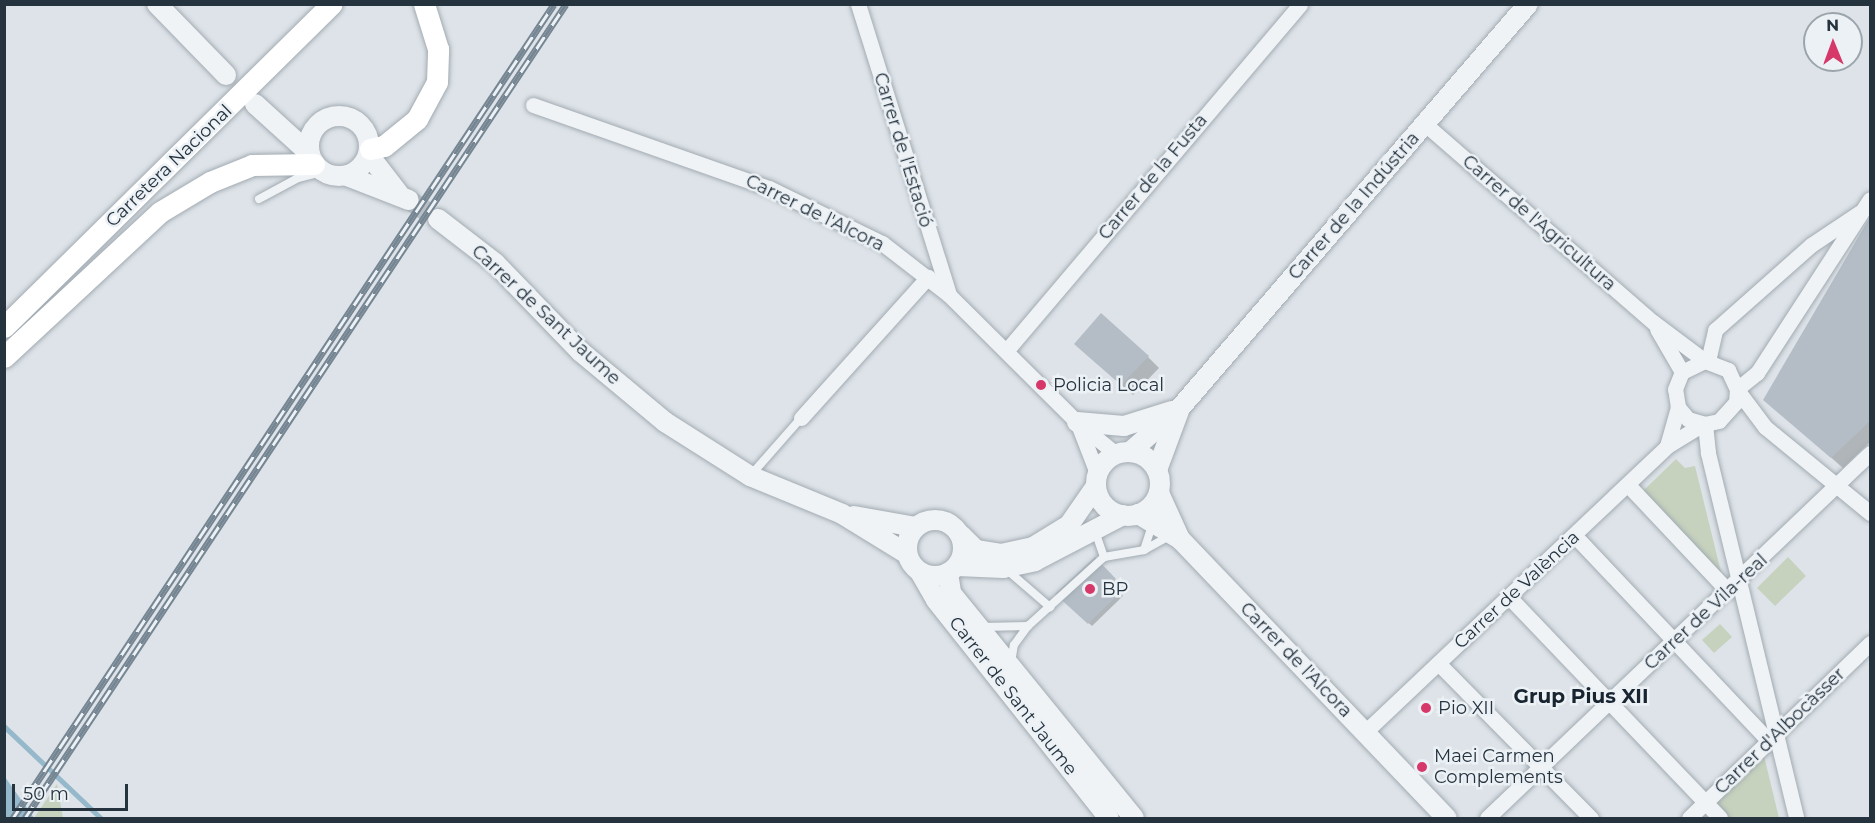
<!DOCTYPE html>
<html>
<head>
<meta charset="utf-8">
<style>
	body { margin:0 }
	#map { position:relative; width:1875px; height:823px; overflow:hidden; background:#dde3e8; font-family:Montserrat,sans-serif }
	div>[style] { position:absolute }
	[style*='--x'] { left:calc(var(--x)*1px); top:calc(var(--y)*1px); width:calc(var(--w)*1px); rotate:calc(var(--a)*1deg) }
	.green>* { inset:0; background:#c6d2bd }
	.water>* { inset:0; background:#95b8cb }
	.shadow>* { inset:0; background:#0003 }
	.stream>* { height:4.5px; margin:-2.25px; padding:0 2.25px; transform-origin:2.25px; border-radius:2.25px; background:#95b8cb }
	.building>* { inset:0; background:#b4bdc5 }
	.tertiary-tunnel>* { height:20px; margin-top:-10px; transform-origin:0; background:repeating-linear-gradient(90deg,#b8c0c6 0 20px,transparent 0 30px) }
	.roads { filter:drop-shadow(0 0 2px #a2abb2) drop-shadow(0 0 2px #a2abb2) }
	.service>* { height:8px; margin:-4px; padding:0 4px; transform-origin:4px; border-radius:4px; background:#f0f3f6 }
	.minor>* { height:15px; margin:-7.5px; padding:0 7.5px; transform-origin:7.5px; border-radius:7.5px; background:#f0f3f6 }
	.tertiary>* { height:20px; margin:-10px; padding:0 10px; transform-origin:10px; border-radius:10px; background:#f0f3f6 }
	.tertiary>.ring { margin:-10px; padding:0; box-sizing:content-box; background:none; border:20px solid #f0f3f6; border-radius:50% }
	.secondary>* { height:21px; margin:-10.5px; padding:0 10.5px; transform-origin:10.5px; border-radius:10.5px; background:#fff }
	.rail>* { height:7px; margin-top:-3.5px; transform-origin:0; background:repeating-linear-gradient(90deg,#ecf1f5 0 14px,#758592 0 28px); box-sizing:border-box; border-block:2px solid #758592 }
	.dots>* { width:16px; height:16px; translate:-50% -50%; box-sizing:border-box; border:3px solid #ecf1f5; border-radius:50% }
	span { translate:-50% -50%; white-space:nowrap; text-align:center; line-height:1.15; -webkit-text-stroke:5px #ecf1f5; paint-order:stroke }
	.street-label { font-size:18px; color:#25333f }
	.poi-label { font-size:18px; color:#25333f }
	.left { translate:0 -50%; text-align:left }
	.neighbourhood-label { font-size:20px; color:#182430; font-weight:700 }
	.frame { position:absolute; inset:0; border:6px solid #25333f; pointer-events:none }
	.north { position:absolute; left:1803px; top:12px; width:60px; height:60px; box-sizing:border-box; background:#ecf1f5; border:2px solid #9ca5ac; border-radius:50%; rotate:359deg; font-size:16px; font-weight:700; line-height:24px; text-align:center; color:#25333f }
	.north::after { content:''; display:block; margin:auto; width:21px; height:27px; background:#d6386a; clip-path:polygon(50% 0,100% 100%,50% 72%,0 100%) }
	.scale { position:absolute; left:12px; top:784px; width:116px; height:27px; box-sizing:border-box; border:3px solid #25333f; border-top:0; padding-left:8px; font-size:18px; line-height:21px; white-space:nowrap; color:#25333f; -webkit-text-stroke:4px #ecf1f5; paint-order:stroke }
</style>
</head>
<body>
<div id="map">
	<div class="green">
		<i style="clip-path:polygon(1676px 459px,1685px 468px,1695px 466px,1721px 572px,1643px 491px)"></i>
		<i style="clip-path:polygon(1788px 557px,1806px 576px,1775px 606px,1757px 588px)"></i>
		<i style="clip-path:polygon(1720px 624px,1732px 637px,1714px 653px,1702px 640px)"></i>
		<i style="clip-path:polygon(1764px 756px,1779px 818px,1729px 818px,1715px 803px)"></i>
		<i style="clip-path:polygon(57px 784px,63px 818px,34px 818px)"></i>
	</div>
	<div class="water">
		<i style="clip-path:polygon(4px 777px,5px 777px,34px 818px,5px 818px)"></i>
	</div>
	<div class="shadow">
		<i style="clip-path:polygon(1870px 220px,1870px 442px,1843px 468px,1765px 400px)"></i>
		<i style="clip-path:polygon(1087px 355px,1148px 357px,1159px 368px,1133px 395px)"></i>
		<i style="clip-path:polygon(1095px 559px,1119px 584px,1115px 588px,1123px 596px,1092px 626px,1057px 594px)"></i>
	</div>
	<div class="stream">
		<i style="--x:4;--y:726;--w:134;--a:43.5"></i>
	</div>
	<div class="building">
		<i style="clip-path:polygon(1870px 217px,1870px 421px,1831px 458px,1763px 400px)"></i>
		<i style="clip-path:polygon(1101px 313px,1149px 356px,1121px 385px,1074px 344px)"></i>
		<i style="clip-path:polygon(1095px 557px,1117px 580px,1113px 584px,1121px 592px,1088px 624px,1055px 594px)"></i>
	</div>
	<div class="tertiary-tunnel">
		<i style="--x:409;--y:200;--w:35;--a:33"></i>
	</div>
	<div class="roads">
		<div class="service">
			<i style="--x:259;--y:199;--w:44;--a:-28.3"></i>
			<i style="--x:298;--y:178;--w:25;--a:-14"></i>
			<i style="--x:751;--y:475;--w:76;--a:-48.7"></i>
			<i style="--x:1095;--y:531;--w:28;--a:71"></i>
			<i style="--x:1144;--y:550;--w:28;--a:-72"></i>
			<i style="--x:1007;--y:570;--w:57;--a:40.7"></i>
			<i style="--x:982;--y:627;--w:46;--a:-1.2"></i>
			<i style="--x:1011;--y:663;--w:18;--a:-81"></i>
			<i style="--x:1014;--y:645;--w:24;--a:-54"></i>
			<i style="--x:1028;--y:626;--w:103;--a:-42.2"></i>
			<i style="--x:1104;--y:557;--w:41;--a:-9.9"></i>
			<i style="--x:1144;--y:550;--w:31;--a:-29"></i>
		</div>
		<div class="minor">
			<i style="--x:858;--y:4;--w:305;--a:72.6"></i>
			<i style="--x:533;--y:105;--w:250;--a:19.4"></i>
			<i style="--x:769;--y:188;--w:126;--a:26"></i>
			<i style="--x:882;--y:243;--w:85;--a:37.8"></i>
			<i style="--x:949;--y:295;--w:180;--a:44.8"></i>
			<i style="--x:1077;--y:422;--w:50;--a:39.4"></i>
			<i style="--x:1425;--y:124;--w:302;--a:41"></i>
			<i style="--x:1653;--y:322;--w:65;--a:36.9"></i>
			<i style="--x:1705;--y:361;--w:25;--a:21"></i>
			<i style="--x:1728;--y:370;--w:21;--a:65"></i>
			<i style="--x:1737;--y:389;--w:13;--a:94"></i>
			<i style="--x:1736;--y:402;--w:25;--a:132"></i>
			<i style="--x:1719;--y:421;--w:14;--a:168"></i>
			<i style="--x:1705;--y:424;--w:18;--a:-164"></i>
			<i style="--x:1688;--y:419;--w:16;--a:-130"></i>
			<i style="--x:1678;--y:407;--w:18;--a:-99"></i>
			<i style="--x:1675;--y:389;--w:18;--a:-68"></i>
			<i style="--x:1682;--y:372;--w:25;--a:-26"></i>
			<i style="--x:1657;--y:329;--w:50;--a:59.8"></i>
			<i style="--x:1007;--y:350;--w:453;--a:-49.7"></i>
			<i style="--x:1708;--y:361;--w:32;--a:-77"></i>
			<i style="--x:1715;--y:330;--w:128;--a:-41.5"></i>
			<i style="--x:1811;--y:245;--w:58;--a:-33.7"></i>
			<i style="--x:1737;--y:389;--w:26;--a:-39"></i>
			<i style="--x:1757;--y:373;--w:207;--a:-57"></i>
			<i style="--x:1738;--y:391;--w:45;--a:53.1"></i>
			<i style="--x:1765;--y:427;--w:136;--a:39.3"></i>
			<i style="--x:801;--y:418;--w:190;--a:-48"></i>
			<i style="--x:1078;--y:424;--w:53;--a:68.8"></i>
			<i style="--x:1705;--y:424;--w:29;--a:84"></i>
			<i style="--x:1708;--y:453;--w:375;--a:76.4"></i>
			<i style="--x:1667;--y:446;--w:41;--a:-74.2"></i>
			<i style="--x:1628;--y:485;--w:146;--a:46.7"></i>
			<i style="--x:1575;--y:536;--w:281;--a:46.6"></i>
			<i style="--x:1510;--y:598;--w:304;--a:46.3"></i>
			<i style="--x:1438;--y:663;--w:218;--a:45.4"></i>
			<i style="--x:1365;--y:732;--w:416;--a:-43.4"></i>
			<i style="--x:1667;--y:446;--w:42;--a:-31.4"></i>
			<i style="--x:1487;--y:818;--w:529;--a:-43.62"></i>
			<i style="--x:1689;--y:818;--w:252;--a:-44"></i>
		</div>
		<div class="tertiary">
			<i style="--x:157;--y:4;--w:99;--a:45.8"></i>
			<i style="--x:255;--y:104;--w:73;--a:42.2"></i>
			<i class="ring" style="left:309px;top:116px;width:40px;height:40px"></i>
			<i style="--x:369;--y:155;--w:49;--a:52.4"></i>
			<i style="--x:347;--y:176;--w:66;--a:21.2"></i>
			<i style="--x:438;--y:219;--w:72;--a:37.7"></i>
			<i style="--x:495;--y:263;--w:124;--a:46"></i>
			<i style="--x:581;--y:352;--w:109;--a:39.8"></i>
			<i style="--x:665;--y:422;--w:101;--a:32.4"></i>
			<i style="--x:750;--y:476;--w:100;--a:22.4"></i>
			<i style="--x:842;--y:514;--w:76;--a:31.6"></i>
			<i style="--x:1077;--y:422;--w:47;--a:4.9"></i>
			<i style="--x:1124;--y:426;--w:50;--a:-17.4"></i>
			<i style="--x:1130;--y:452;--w:67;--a:-41.3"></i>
			<i style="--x:1180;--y:408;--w:533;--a:-49.26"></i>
			<i class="ring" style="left:1096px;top:452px;width:44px;height:44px"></i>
			<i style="--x:1157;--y:470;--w:63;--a:-69.6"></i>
			<i style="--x:1159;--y:493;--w:51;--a:65.5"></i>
			<i style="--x:1180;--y:539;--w:386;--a:46.3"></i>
			<i style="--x:1138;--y:514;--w:49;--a:30.8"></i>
			<i style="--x:854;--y:516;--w:63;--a:10.1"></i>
			<i class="ring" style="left:907px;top:520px;width:36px;height:36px"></i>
			<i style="--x:961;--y:535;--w:21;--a:45"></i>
			<i style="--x:976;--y:550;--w:25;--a:9"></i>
			<i style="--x:1001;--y:554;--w:33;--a:-12"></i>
			<i style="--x:1033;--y:547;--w:42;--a:-31.4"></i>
			<i style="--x:1069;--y:525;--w:47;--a:-55.3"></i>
			<i style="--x:957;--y:566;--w:46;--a:2.5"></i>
			<i style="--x:1003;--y:568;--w:33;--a:-12"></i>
			<i style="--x:1035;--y:561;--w:99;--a:-27.6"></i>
			<i style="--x:920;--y:572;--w:32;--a:60"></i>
			<i style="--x:936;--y:600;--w:278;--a:51.6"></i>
			<i style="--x:948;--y:573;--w:20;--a:81"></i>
			<i style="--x:951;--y:593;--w:290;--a:50.9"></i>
		</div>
		<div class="secondary">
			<i style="--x:370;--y:149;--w:14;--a:-12"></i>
			<i style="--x:384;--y:146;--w:43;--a:-39.3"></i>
			<i style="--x:417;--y:119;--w:42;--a:-61.6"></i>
			<i style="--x:437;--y:82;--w:33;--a:-88"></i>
			<i style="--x:438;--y:49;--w:47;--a:-107.3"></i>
			<i style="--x:4;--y:327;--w:460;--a:-44.6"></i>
			<i style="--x:4;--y:357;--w:213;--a:-42.9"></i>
			<i style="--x:160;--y:212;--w:58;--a:-31"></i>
			<i style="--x:210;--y:182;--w:45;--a:-22"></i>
			<i style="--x:252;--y:165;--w:62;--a:-0.9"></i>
		</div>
	</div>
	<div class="rail">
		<i style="--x:13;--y:818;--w:977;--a:-56.39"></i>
		<i style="--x:25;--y:818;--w:977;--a:-56.39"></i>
	</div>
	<div class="dots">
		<i style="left:1041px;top:385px;background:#d6386a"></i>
		<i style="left:1090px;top:589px;background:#d6386a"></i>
		<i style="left:1426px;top:708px;background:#d6386a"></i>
		<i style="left:1422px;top:767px;background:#d6386a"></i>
	</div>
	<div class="street-label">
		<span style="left:903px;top:150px;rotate:73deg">Carrer de l'Estació</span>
		<span style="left:169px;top:166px;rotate:-44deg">Carretera Nacional</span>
		<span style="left:1153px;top:177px;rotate:-50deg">Carrer de la Fusta</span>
		<span style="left:1354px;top:206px;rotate:-49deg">Carrer de la Indústria</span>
		<span style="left:815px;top:213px;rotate:26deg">Carrer de l'Alcora</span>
		<span style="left:1539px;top:223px;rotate:41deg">Carrer de l'Agricultura</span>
		<span style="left:546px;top:315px;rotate:43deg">Carrer de Sant Jaume</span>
		<span style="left:1517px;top:590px;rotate:-43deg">Carrer de València</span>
		<span style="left:1706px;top:612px;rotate:-43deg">Carrer de Vila-real</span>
		<span style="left:1296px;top:660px;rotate:46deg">Carrer de l'Alcora</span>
		<span style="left:1013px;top:696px;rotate:52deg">Carrer de Sant Jaume</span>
		<span style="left:1780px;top:731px;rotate:-44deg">Carrer d'Albocàsser</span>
	</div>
	<div class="poi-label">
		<span class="left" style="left:1053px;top:385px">Policia Local</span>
		<span class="left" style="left:1102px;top:589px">BP</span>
		<span class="left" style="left:1438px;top:708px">Pio XII</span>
		<span class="left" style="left:1434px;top:767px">Maei Carmen<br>Complements</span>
	</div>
	<div class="neighbourhood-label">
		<span style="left:1581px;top:696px">Grup Pius XII</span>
	</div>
	<div class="frame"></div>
	<div class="north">N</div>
	<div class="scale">50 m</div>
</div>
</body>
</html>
